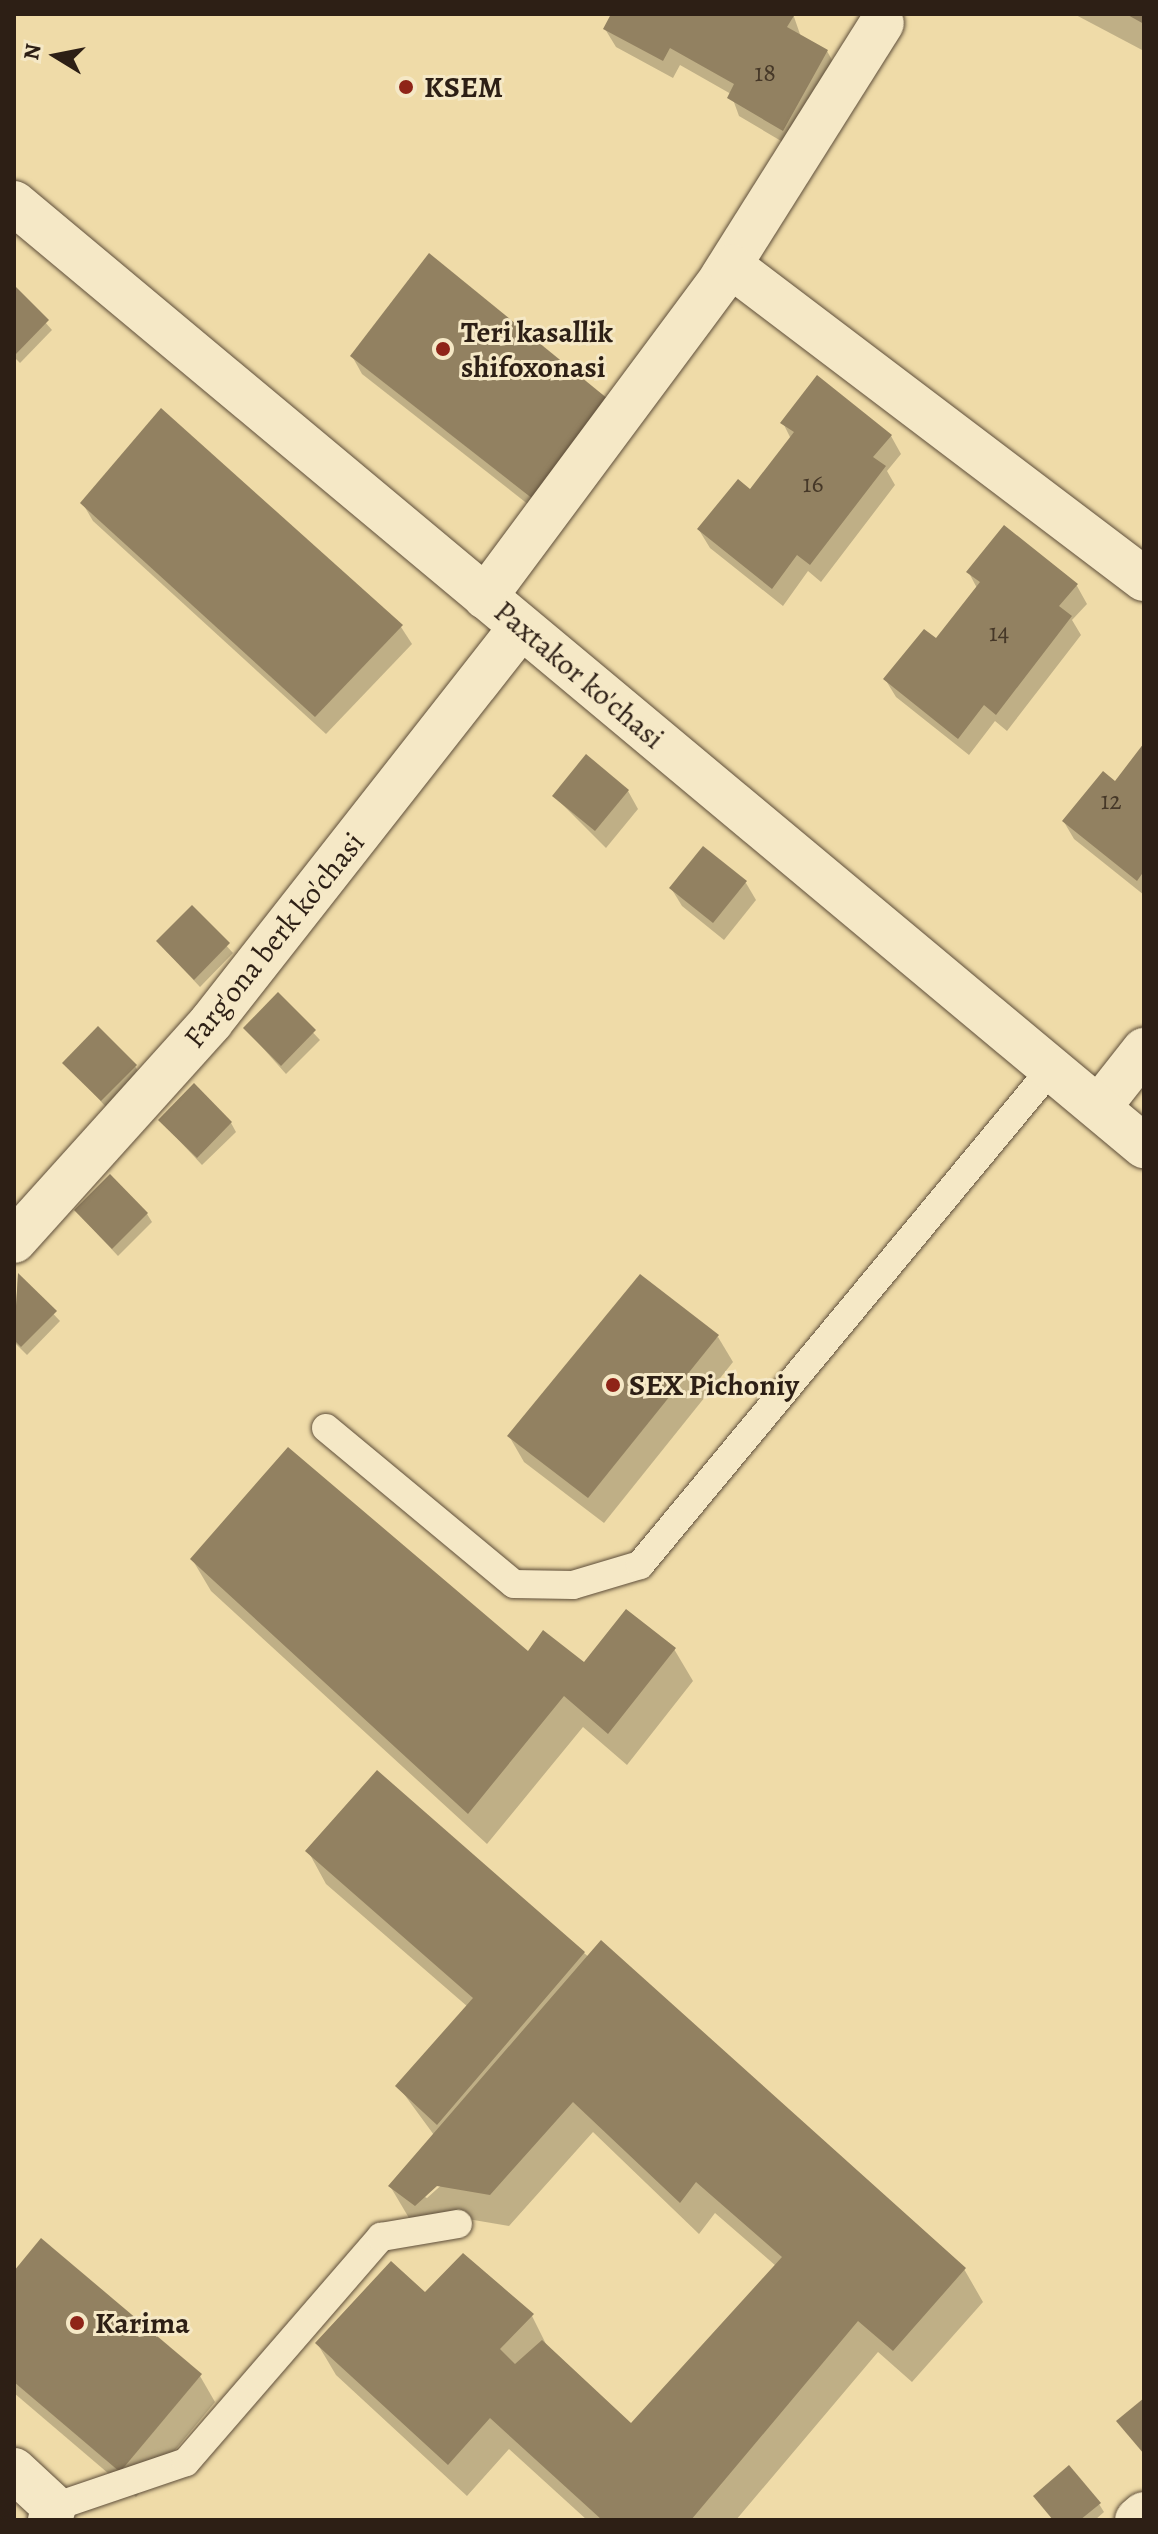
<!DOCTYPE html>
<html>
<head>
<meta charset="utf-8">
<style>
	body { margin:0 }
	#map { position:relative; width:1158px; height:2534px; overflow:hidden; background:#efdba8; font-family:Alegreya,serif }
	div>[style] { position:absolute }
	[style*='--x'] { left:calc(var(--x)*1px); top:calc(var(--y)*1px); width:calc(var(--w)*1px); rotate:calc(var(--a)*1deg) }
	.shadow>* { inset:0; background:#0003 }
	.building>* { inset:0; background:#928161 }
	.roads { filter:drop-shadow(0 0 2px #5e4e3a) drop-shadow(0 0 2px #5e4e3a) }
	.service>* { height:28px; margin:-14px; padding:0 14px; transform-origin:14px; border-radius:14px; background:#f5e8c6 }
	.minor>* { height:44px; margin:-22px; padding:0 22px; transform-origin:22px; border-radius:22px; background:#f5e8c6 }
	.tertiary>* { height:44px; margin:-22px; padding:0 22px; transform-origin:22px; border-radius:22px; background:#f5e8c6 }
	.dots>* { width:22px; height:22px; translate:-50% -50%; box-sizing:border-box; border:4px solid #f5e8c6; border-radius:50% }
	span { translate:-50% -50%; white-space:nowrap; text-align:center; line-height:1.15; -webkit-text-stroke:6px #f5e8c6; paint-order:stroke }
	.number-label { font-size:26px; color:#463828 }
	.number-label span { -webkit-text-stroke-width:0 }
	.poi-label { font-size:30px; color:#2d1f15; font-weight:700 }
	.left { translate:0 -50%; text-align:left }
	.street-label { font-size:30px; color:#2d1f15 }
	.frame { position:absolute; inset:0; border:16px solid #2d1f15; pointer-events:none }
	.north { position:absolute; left:16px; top:16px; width:80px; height:80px; -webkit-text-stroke:6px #f5e8c6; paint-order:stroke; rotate:280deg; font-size:22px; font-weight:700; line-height:32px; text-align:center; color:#2d1f15 }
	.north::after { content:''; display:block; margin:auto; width:28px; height:36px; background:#2d1f15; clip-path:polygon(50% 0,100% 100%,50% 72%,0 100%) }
</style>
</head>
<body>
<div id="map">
	<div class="shadow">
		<i style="clip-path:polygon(613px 14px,793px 14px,801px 37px,827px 51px,837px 69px,793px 148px,739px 116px,731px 94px,680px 65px,673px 78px,616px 47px,605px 29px)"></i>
		<i style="clip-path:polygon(1074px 14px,1144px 14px,1144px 51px)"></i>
		<i style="clip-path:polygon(14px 287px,52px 330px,20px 363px,14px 357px)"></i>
		<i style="clip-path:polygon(352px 356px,617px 418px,543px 516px,362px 374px)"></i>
		<i style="clip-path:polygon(783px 423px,891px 436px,901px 454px,887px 471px,895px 485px,821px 582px,808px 571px,783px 606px,710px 548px,699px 530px,751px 491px,791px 439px)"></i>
		<i style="clip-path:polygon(83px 504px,401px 627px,412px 644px,326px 734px,93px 521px)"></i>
		<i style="clip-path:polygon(1004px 528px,1077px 586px,1087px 604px,1072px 620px,1081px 635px,1007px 731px,995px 721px,969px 755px,896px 697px,885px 679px,936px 641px,977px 588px,969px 573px)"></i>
		<i style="clip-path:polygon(1144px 747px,1144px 895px,1074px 839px,1064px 822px,1115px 784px)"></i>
		<i style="clip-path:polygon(628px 791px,638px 809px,606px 848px,554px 796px)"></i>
		<i style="clip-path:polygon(746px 883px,756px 900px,724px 940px,682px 906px,671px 888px)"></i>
		<i style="clip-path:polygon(192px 908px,233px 953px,200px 987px,158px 942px)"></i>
		<i style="clip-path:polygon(278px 995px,320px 1040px,286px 1074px,245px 1028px)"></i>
		<i style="clip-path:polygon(65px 1063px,135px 1066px,140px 1075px,107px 1108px)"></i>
		<i style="clip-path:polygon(160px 1120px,231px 1123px,236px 1132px,202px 1165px)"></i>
		<i style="clip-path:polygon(76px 1211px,147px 1214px,152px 1222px,118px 1256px)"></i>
		<i style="clip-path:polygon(18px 1276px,60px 1321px,27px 1355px,14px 1342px)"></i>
		<i style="clip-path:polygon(718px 1337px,733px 1362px,604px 1523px,524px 1462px,509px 1436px)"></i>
		<i style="clip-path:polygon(192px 1559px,528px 1654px,584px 1665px,674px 1649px,693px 1681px,627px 1765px,583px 1727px,487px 1844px,211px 1591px)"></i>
		<i style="clip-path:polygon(evenodd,308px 1851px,584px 1953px,964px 2269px,983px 2302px,912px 2382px,878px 2352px,736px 2520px,587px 2520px,509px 2449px,467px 2496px,336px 2375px,317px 2343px,426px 2295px,464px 2256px,532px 2316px,549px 2350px,631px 2426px,776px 2266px,715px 2213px,699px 2234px,593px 2132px,509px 2226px,456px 2217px,435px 2237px,409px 2218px,390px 2186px,434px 2135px,398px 2086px,468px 2007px,326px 1884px,308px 1851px,446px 2181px,427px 2198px,425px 2197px,432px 2188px,446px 2181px)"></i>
		<i style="clip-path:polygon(14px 2274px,200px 2376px,215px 2402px,136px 2497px,14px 2393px)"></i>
		<i style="clip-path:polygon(1099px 2504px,1104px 2512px,1095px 2520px,1053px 2520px)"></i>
	</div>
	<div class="building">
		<i style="clip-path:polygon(611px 14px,795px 14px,787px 27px,828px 50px,783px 131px,727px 98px,734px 84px,670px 48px,663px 61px,603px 29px)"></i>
		<i style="clip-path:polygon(1126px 14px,1144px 14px,1144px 24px)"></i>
		<i style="clip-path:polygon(429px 253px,608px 399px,533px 499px,350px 356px)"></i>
		<i style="clip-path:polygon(14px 285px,49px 320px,14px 356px)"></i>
		<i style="clip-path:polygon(817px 375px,892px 435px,873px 457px,886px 466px,810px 565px,797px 555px,772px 589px,697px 529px,738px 479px,750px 489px,794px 432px,780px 423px)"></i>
		<i style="clip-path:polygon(161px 408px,403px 625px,315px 717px,80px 503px)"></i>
		<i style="clip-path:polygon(1004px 525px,1078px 584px,1059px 606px,1072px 616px,996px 715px,984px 705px,958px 739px,883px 679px,924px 629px,936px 638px,980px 582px,966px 572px)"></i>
		<i style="clip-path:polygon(1144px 743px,1144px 871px,1137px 881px,1062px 821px,1103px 771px,1115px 781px)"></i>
		<i style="clip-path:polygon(586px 754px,629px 790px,595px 831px,552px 796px)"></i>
		<i style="clip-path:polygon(703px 846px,747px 881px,713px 923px,669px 888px)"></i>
		<i style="clip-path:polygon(192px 905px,230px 943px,194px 980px,156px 941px)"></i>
		<i style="clip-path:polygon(278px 992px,316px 1030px,281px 1066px,243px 1028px)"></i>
		<i style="clip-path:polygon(98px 1026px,137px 1065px,101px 1101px,62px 1063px)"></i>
		<i style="clip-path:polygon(194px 1083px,232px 1122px,197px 1158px,158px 1120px)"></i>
		<i style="clip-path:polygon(110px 1174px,148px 1213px,112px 1249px,74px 1210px)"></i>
		<i style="clip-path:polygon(18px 1273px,57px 1311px,21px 1347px,14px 1340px)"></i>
		<i style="clip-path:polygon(640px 1274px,719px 1335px,588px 1498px,507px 1436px)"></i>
		<i style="clip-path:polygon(288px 1447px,528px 1651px,543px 1630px,584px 1662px,626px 1609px,676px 1648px,608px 1734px,564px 1696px,468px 1814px,190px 1559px)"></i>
		<i style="clip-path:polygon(377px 1770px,585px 1952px,437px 2125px,395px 2086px,473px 1998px,305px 1851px)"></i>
		<i style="clip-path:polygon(601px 1940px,966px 2268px,893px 2351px,858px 2321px,691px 2520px,602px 2520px,490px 2418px,448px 2465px,315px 2343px,391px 2261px,425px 2292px,463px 2253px,534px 2314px,500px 2349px,515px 2364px,542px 2340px,631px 2423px,782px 2257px,696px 2182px,680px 2203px,573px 2102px,490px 2195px,437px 2186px,415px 2206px,388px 2186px)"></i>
		<i style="clip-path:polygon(41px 2238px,202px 2374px,120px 2472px,14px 2382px,14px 2271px)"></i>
		<i style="clip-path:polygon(1144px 2398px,1144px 2454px,1116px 2421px)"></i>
		<i style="clip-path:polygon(1069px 2465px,1101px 2503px,1080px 2520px,1053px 2520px,1033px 2496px)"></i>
	</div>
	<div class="roads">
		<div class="service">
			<i style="--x:326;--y:1428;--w:244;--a:39.7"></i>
			<i style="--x:514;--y:1584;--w:59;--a:1"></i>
			<i style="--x:573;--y:1585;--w:70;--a:-16.6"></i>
			<i style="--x:640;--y:1565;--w:646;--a:-50.34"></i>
			<i style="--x:54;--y:2507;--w:139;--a:-18.8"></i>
			<i style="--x:186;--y:2462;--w:298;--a:-49.1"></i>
			<i style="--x:381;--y:2237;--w:78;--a:-9.6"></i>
		</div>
		<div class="minor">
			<i style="--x:722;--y:277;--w:300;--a:-57.8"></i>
			<i style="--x:485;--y:597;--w:412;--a:-53.4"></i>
			<i style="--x:731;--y:266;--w:518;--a:37.16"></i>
			<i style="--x:1099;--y:1107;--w:73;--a:-51.7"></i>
			<i style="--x:14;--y:1241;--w:295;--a:-48"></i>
			<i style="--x:211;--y:1022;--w:502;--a:-51.87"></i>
			<i style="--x:14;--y:2470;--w:54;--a:42.8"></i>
			<i style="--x:54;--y:2507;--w:14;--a:107"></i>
			<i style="--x:1137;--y:2520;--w:9;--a:-41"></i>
		</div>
		<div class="tertiary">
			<i style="--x:14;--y:203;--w:1472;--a:39.85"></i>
		</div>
	</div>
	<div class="dots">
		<i style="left:406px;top:87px;background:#8f2418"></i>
		<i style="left:443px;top:349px;background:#8f2418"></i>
		<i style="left:613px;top:1385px;background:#8f2418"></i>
		<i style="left:77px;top:2323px;background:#8f2418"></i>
	</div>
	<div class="number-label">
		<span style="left:765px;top:73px">18</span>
		<span style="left:813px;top:484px">16</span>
		<span style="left:999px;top:633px">14</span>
		<span style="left:1111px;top:801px">12</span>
	</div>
	<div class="poi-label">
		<span class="left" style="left:424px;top:87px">KSEM</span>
		<span class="left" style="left:461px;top:349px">Teri kasallik<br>shifoxonasi</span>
		<span class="left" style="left:629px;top:1385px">SEX Pichoniy</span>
		<span class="left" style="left:95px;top:2323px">Karima</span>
	</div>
	<div class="street-label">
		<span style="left:579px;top:675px;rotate:40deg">Paxtakor ko'chasi</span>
		<span style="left:274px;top:940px;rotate:-51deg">Farg'ona berk ko'chasi</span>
	</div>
	<div class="frame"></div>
	<div class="north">N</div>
</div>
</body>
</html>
